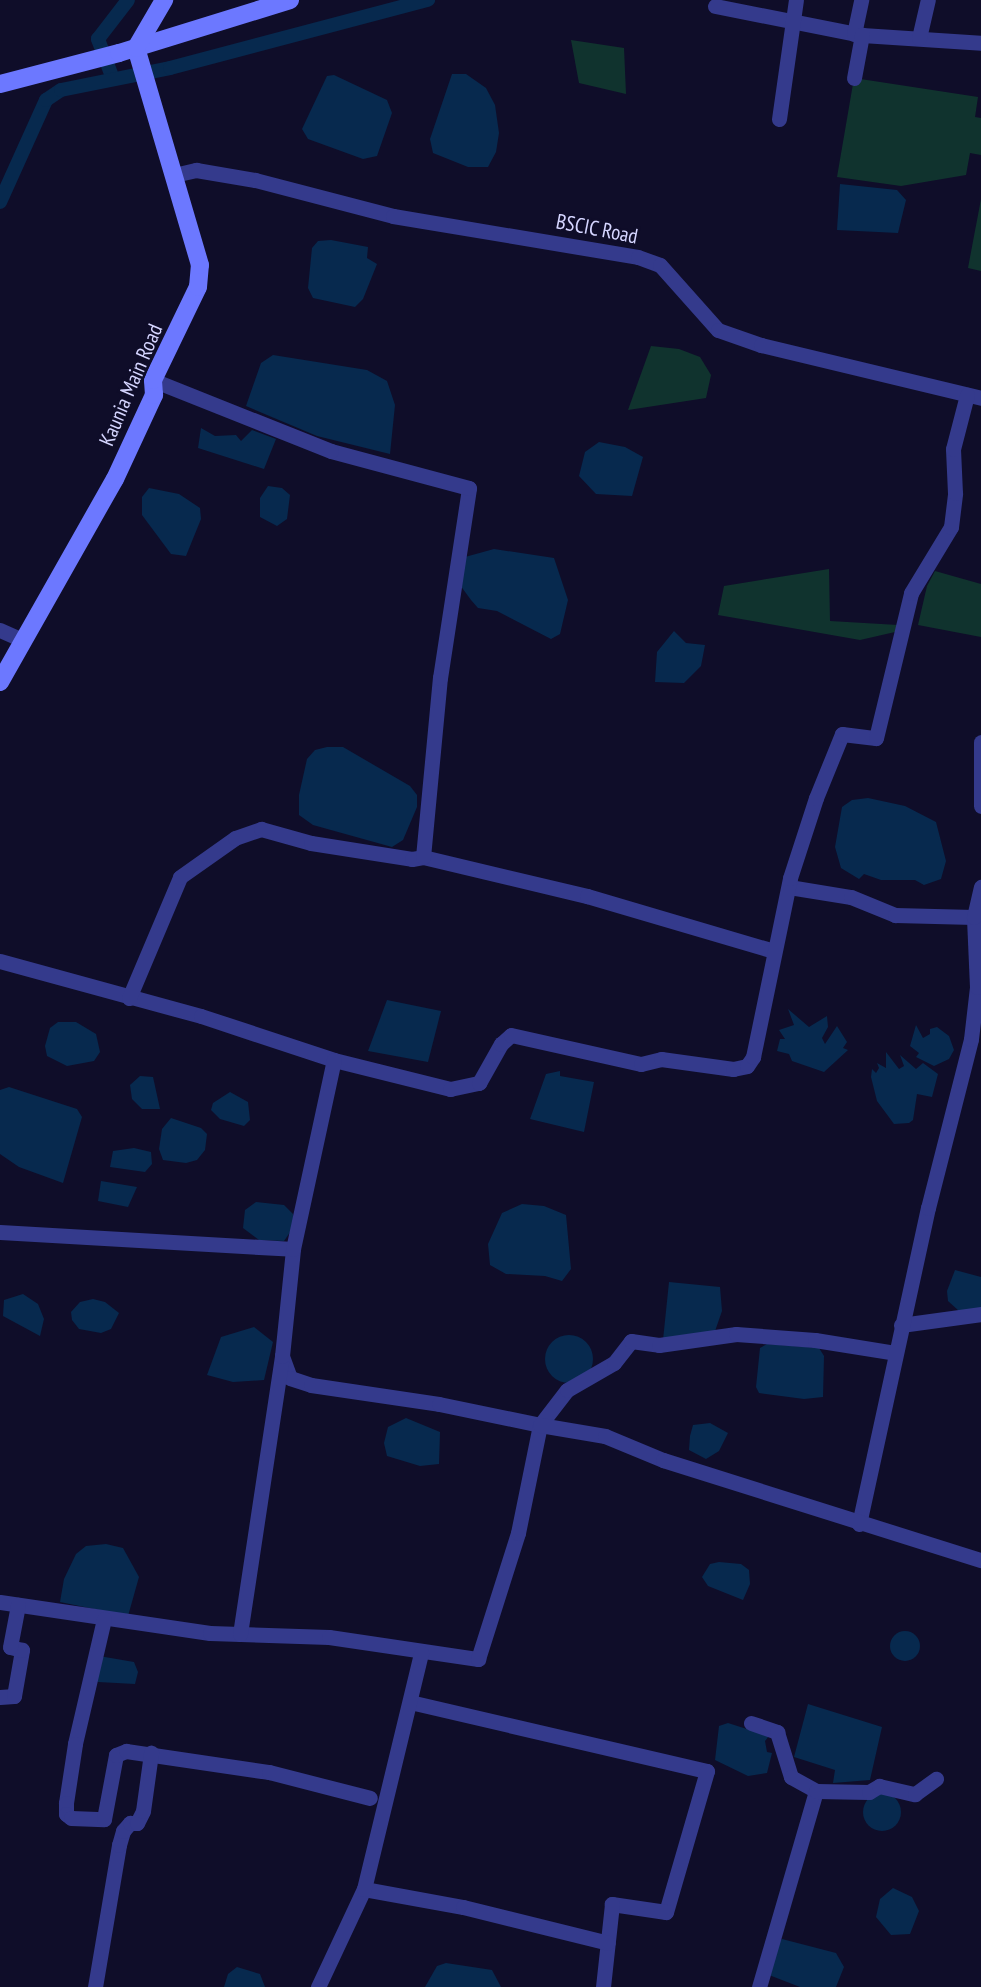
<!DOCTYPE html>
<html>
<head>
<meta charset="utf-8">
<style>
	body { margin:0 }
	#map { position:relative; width:981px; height:1987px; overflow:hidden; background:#0f0d29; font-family:"PT Sans Narrow",sans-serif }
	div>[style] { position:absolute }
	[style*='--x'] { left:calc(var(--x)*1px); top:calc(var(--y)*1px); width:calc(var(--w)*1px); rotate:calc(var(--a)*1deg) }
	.green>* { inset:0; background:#10332e }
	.water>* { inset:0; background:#07294e }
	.round { border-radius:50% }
	.canal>* { height:14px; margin:-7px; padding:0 7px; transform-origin:7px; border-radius:7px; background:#07294e }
	.street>* { height:15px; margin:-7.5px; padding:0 7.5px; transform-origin:7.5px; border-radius:7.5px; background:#343a8c }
	.secondary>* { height:18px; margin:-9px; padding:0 9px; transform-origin:9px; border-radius:9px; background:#6c78ff }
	span { translate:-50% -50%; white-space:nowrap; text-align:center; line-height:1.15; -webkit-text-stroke:5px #0f0d29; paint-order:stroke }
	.street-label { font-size:21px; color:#d5d5ff }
</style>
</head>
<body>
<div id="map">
	<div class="green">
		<i style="clip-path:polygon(571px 40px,624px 48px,626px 94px,579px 83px)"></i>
		<i style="clip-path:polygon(854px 78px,978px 97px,975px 117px,981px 118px,981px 155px,970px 153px,966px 175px,901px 186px,837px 177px)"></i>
		<i style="clip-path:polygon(981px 199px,981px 271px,968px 268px)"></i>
		<i style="clip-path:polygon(651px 346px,679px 349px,700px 357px,711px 375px,706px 398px,628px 410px)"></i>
		<i style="clip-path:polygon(829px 569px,830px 621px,898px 625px,895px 632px,860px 640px,718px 615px,724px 586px)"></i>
		<i style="clip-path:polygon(935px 571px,981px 584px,981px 637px,918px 625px,927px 586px)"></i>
	</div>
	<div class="water">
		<i style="clip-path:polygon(452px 74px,466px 74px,486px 88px,495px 105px,499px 133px,496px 152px,488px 167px,468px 167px,433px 153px,430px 139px)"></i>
		<i style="clip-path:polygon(334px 75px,387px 100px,392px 113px,377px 156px,363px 159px,308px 139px,302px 129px,327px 76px)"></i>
		<i style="clip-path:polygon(840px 184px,897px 190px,906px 200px,898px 233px,837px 230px)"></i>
		<i style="clip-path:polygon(331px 240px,368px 247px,367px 258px,377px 264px,363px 299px,355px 307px,313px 298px,308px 288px,312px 248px,318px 241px)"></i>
		<i style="clip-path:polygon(273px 355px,367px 370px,387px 381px,395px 405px,390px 454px,317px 436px,246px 406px,261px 363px)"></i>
		<i style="clip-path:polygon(201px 428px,215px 436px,236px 435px,241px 441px,252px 430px,276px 439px,264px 469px,198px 448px)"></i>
		<i style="clip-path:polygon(599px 442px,625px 447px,643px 457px,632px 496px,596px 494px,579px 476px,585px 452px)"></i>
		<i style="clip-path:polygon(268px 486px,282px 488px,290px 495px,287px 519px,277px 526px,260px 517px,260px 498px)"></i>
		<i style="clip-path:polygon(149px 488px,179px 494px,200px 508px,201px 519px,186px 556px,171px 554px,142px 515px,142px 497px)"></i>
		<i style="clip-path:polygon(494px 549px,554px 558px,568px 600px,560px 634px,551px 639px,497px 611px,478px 608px,471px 600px,460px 585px,465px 557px)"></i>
		<i style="clip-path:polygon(674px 631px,686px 643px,705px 645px,701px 666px,684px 683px,655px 682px,657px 652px)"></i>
		<i style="clip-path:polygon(327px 747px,343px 747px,410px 786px,417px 795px,417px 807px,403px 840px,392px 847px,313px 825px,299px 815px,299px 795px,307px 759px,315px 750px)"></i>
		<i style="clip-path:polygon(868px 798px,905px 806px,936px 822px,946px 861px,941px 879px,924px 885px,915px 880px,881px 880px,864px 874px,859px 879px,841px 868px,835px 847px,842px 807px,852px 800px)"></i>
		<i style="clip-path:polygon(387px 1000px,441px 1011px,428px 1062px,368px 1051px)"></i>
		<i style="clip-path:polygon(788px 1009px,809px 1027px,827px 1016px,828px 1027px,822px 1038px,825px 1044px,837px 1026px,847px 1042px,843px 1048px,848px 1050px,824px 1072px,792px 1061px,789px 1054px,777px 1051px,780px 1039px,785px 1039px,779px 1030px,794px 1025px)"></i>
		<i style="clip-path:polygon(58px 1022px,76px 1022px,96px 1034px,100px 1052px,94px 1061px,67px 1066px,47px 1056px,45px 1046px,50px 1028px)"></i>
		<i style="clip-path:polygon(916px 1025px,923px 1038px,930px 1034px,930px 1029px,937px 1027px,949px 1036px,954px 1050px,949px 1059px,934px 1066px,916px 1057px,919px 1053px,910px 1046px)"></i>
		<i style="clip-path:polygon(886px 1052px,899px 1069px,904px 1066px,900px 1055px,916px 1069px,923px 1063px,938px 1074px,932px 1097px,917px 1094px,913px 1120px,909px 1123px,894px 1124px,877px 1101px,871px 1077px,872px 1069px,876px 1073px,879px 1068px,877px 1063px,886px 1068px)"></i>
		<i style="clip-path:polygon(560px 1071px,560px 1076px,594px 1082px,584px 1132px,530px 1119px,546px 1074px)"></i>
		<i style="clip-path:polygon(140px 1076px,153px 1077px,160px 1109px,142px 1109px,132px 1099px,130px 1085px)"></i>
		<i style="clip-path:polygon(9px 1087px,77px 1109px,82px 1117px,63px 1183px,19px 1167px,0 1154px,0 1090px)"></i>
		<i style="clip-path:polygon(230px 1092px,248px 1102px,250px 1120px,244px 1126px,220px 1119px,211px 1110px,213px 1103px)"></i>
		<i style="clip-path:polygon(171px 1118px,201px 1128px,207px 1134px,205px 1150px,197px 1160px,186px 1163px,163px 1160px,159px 1149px,162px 1129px)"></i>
		<i style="clip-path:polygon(134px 1148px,151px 1152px,152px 1164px,145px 1172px,110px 1167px,113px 1151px)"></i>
		<i style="clip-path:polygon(101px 1181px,137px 1187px,128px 1207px,98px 1201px)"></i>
		<i style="clip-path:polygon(256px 1202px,284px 1205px,293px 1214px,293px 1228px,284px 1241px,259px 1240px,243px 1228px,245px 1210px)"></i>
		<i style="clip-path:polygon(522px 1204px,544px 1206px,566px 1215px,571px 1269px,562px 1281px,545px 1276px,506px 1274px,490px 1265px,488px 1244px,502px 1213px)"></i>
		<i style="clip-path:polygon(955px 1270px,981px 1277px,981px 1309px,959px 1311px,948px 1301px,947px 1291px)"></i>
		<i style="clip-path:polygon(669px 1282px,720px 1287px,722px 1311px,714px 1334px,663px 1340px)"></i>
		<i style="clip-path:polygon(23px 1294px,38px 1304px,44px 1319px,40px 1336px,3px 1316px,4px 1300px)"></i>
		<i style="clip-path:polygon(93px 1299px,105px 1302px,119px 1313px,111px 1329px,101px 1333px,79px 1329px,72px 1320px,71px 1312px,80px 1302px)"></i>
		<i style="clip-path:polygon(254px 1327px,273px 1342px,264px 1380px,233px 1382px,207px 1375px,221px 1337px)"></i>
		<i class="round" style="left:545px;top:1335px;width:48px;height:48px"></i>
		<i style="clip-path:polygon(767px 1344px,819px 1348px,824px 1356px,823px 1397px,804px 1399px,759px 1393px,756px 1387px,760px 1348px)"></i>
		<i style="clip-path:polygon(406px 1418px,440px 1432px,439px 1464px,420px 1466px,387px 1456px,384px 1443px,388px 1427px)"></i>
		<i style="clip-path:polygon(710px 1423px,728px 1433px,719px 1451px,706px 1459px,689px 1450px,690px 1436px,693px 1425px)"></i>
		<i style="clip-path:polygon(106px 1544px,123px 1548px,139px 1577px,128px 1616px,60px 1602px,64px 1579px,76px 1554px,86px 1546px)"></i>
		<i style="clip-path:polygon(719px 1562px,741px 1564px,749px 1570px,750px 1584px,743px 1600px,708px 1586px,702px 1577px,710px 1564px)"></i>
		<i class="round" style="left:890px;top:1631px;width:30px;height:30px"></i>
		<i style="clip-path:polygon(99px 1656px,134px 1662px,138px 1672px,135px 1684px,98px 1682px,95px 1678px)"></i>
		<i style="clip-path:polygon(808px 1704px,882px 1727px,870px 1780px,833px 1783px,835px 1770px,794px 1757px)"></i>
		<i style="clip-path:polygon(728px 1723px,769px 1736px,765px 1741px,767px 1752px,772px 1753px,767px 1773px,748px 1776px,715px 1760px,719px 1726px)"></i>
		<i class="round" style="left:863px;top:1793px;width:38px;height:38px"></i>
		<i style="clip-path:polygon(893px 1888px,912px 1897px,919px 1911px,910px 1934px,891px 1935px,876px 1917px,880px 1899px)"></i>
		<i style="clip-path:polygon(782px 1939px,836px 1953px,844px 1967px,836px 1987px,800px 1987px,769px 1975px,774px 1946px)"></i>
		<i style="clip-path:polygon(446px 1963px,492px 1970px,501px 1987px,425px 1987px,437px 1966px)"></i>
		<i style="clip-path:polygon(237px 1967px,260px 1974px,265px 1987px,224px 1987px,228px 1974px)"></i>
	</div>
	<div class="canal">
		<i style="--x:113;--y:79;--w:43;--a:-110.6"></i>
		<i style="--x:98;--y:39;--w:49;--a:-52.4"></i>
		<i style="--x:0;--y:202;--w:112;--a:-65.7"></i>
		<i style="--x:46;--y:100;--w:18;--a:-34"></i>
		<i style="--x:61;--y:90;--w:111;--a:-11.4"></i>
		<i style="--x:170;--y:68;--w:267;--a:-14.8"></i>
	</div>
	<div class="street">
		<i style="--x:715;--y:6;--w:150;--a:11.2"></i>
		<i style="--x:862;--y:35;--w:119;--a:3.8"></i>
		<i style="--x:854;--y:34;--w:35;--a:-78"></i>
		<i style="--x:919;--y:38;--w:39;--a:-77"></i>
		<i style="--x:854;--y:78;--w:44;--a:-79.5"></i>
		<i style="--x:779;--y:119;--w:120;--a:-81.9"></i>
		<i style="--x:174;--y:175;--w:23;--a:-13"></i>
		<i style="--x:196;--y:170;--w:60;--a:9.6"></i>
		<i style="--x:255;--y:180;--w:143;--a:14.6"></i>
		<i style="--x:393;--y:216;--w:248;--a:9.5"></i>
		<i style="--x:638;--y:257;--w:23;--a:20"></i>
		<i style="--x:660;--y:265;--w:87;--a:48.3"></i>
		<i style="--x:718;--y:330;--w:46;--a:19.2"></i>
		<i style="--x:761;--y:345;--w:226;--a:13.5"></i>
		<i style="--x:0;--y:630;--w:24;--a:24"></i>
		<i style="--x:981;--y:742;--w:64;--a:90"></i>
		<i style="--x:423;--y:857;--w:169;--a:13.4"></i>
		<i style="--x:587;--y:896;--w:195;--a:16.4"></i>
		<i style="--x:789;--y:887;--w:63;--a:9.2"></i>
		<i style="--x:851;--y:897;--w:48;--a:22.2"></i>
		<i style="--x:895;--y:915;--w:79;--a:1.5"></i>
		<i style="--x:0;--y:961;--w:208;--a:15.3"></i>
		<i style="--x:201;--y:1016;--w:140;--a:18.3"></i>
		<i style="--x:334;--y:1060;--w:120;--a:14"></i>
		<i style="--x:450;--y:1089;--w:30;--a:-12"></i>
		<i style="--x:479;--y:1083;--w:45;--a:-60.6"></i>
		<i style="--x:501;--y:1044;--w:13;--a:-42"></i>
		<i style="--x:511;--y:1035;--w:133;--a:12.6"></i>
		<i style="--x:641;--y:1064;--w:21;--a:-14"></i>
		<i style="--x:661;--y:1059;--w:73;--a:7.9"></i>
		<i style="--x:733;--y:1069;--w:14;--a:-12"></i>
		<i style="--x:747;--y:1066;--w:11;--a:-56"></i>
		<i style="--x:753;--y:1057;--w:183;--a:-78.3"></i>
		<i style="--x:790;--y:878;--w:84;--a:-72"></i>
		<i style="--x:816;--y:798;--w:69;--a:-67.9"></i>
		<i style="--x:842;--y:734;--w:34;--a:7"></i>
		<i style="--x:876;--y:738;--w:149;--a:-76.4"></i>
		<i style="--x:911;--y:593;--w:77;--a:-58.8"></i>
		<i style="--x:951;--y:527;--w:34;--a:-83"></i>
		<i style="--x:955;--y:493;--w:44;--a:-92.6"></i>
		<i style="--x:953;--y:449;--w:56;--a:-75.5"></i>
		<i style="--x:129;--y:998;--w:131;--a:-67.1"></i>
		<i style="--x:180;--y:877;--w:67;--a:-35.3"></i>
		<i style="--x:235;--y:838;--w:28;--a:-19"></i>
		<i style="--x:261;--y:829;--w:52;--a:15.6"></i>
		<i style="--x:311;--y:843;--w:102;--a:9"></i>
		<i style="--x:412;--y:859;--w:11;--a:-10"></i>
		<i style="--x:423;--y:857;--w:180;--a:-84.6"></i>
		<i style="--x:440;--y:678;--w:192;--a:-81.3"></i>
		<i style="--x:469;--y:488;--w:143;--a:-165"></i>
		<i style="--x:331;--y:451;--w:192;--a:-158.3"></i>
		<i style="--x:0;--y:1232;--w:293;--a:3.3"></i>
		<i style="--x:901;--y:1325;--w:81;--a:-7.8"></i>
		<i style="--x:282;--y:1356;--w:23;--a:70"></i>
		<i style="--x:290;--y:1378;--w:22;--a:18"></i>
		<i style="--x:311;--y:1385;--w:129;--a:8.4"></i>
		<i style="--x:439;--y:1404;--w:103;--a:11.7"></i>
		<i style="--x:540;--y:1425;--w:44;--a:-52.4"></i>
		<i style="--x:567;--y:1390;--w:54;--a:-29.9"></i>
		<i style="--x:614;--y:1363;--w:28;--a:-52"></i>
		<i style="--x:631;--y:1341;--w:28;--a:8"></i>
		<i style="--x:659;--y:1345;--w:78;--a:-8.1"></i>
		<i style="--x:736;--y:1334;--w:79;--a:4.3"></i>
		<i style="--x:815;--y:1340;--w:81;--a:9.2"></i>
		<i style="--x:859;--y:1524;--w:323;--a:-77.7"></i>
		<i style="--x:928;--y:1208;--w:174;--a:-75.7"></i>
		<i style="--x:971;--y:1039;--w:52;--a:-83.4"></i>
		<i style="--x:977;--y:987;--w:70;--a:-92.5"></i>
		<i style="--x:974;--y:917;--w:31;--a:-77"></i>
		<i style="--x:0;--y:1602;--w:212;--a:8.4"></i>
		<i style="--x:210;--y:1633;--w:119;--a:1.9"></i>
		<i style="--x:329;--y:1637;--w:151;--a:8.4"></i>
		<i style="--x:478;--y:1659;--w:132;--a:-72.4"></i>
		<i style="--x:518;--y:1533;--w:110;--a:-78.5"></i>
		<i style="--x:540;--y:1425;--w:66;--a:9.6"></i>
		<i style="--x:605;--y:1436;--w:63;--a:22.5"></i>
		<i style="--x:663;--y:1460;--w:333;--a:17.5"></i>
		<i style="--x:104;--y:1619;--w:128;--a:103.1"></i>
		<i style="--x:75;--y:1744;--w:60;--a:98.7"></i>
		<i style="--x:66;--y:1803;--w:11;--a:90"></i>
		<i style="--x:66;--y:1814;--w:6;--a:39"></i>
		<i style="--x:71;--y:1818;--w:33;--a:2"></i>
		<i style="--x:104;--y:1819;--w:65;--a:-79.4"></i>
		<i style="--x:116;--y:1755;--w:11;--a:-22"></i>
		<i style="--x:126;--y:1751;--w:145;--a:8.4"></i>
		<i style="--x:269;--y:1772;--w:104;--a:14.4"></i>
		<i style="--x:240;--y:1634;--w:281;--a:-81.4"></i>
		<i style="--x:282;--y:1356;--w:108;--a:-84.1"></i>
		<i style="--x:293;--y:1249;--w:193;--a:-77.8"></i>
		<i style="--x:0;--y:1697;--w:14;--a:-4"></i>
		<i style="--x:14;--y:1696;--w:47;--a:-80.1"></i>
		<i style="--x:22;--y:1650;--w:12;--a:-166"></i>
		<i style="--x:10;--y:1647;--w:43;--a:-79.2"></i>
		<i style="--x:410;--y:1702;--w:305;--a:13.1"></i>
		<i style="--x:707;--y:1771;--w:147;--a:106.2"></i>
		<i style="--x:666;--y:1912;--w:55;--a:-171.6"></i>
		<i style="--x:612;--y:1904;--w:83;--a:96.2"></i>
		<i style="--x:751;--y:1723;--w:28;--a:19"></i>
		<i style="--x:777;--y:1732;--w:47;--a:72.7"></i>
		<i style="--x:791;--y:1777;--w:29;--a:29"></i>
		<i style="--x:816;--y:1791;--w:204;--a:106.2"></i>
		<i style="--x:816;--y:1791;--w:53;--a:1.1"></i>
		<i style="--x:869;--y:1792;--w:12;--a:-31"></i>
		<i style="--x:879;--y:1786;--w:37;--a:13"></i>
		<i style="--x:915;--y:1794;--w:26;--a:-36"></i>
		<i style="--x:364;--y:1889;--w:101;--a:10.3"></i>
		<i style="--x:463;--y:1907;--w:149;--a:13.9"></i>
		<i style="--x:95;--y:1987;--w:144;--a:-80.4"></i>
		<i style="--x:119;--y:1845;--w:15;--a:-74"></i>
		<i style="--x:123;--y:1831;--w:11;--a:-49"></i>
		<i style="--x:130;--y:1823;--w:7;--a:0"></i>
		<i style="--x:137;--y:1823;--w:13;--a:-63"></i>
		<i style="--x:143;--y:1811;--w:59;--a:-82.1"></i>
		<i style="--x:318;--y:1987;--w:108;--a:-64.9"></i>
		<i style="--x:364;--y:1889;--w:243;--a:-76.4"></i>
	</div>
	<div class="secondary">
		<i style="--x:0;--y:84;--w:123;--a:-14.6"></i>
		<i style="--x:119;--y:53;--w:179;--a:-17.2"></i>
		<i style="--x:0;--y:682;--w:233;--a:-60.5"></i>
		<i style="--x:115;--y:479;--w:93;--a:-65.1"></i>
		<i style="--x:154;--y:395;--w:15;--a:-94"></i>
		<i style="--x:153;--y:380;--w:103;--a:-64.2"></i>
		<i style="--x:198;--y:287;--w:22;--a:-85"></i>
		<i style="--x:200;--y:265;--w:226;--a:-106.4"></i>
		<i style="--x:136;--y:48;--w:56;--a:-59.7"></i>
	</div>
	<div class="street-label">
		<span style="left:597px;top:229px;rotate:11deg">BSCIC Road</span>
		<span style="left:131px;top:385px;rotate:-67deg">Kaunia Main Road</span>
	</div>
</div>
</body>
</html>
